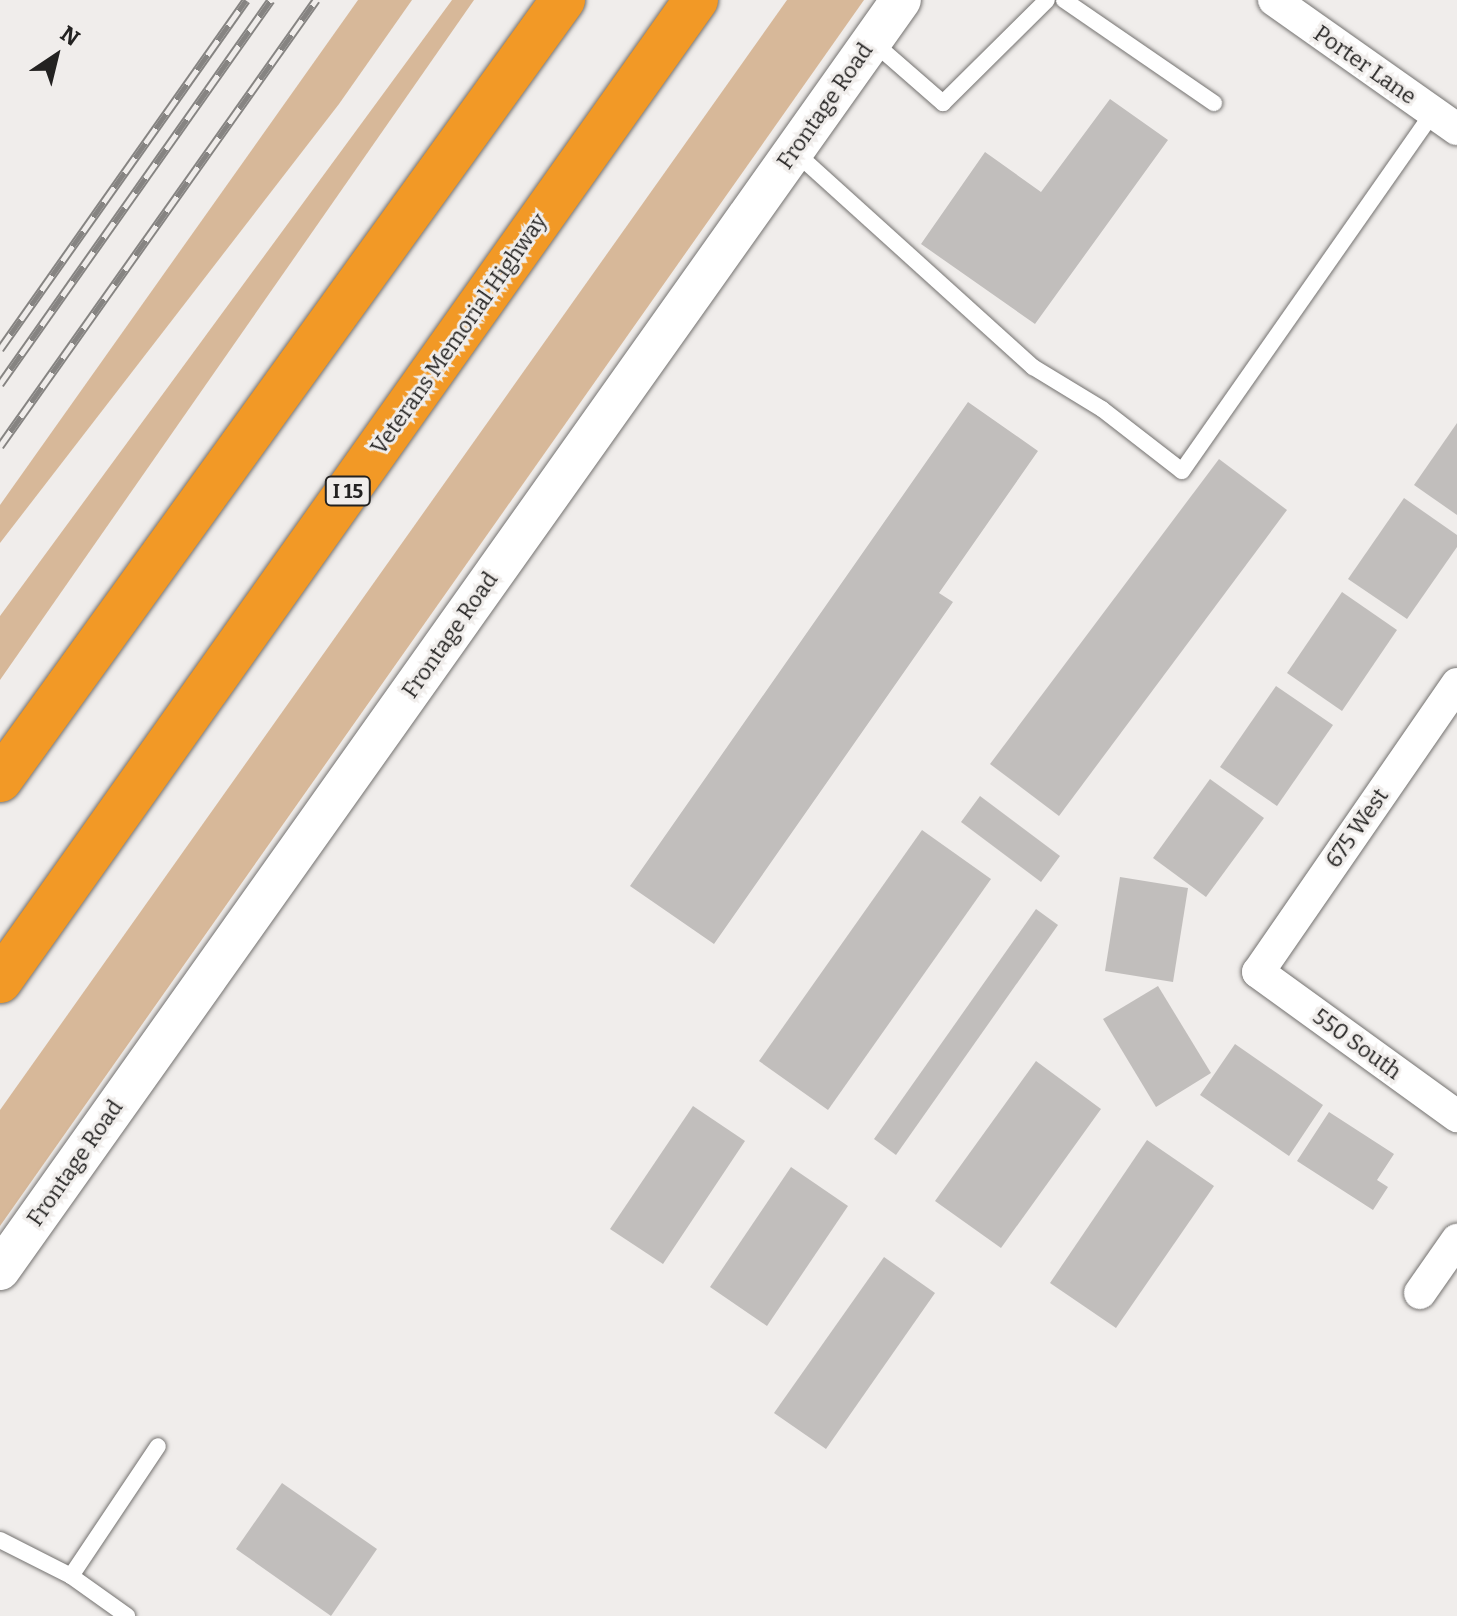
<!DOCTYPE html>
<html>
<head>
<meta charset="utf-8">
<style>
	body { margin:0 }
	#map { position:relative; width:1457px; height:1616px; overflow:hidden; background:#f0edeb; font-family:Bitter,serif }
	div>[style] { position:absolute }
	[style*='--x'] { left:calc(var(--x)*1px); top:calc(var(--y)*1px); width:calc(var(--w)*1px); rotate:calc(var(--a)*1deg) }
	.green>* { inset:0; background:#d7b899 }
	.building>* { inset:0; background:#c1bebc }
	.roads { filter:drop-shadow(0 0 2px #747270) drop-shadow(0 0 2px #747270) }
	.service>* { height:16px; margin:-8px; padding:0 8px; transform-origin:8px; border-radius:8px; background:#fff }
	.minor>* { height:32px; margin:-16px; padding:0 16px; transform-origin:16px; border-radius:16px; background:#fff }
	.tertiary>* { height:40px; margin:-20px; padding:0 20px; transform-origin:20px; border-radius:20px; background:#fff }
	.motorway>* { height:44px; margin:-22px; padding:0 22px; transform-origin:22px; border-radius:22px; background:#f29926 }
	.rail>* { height:9px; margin-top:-4.5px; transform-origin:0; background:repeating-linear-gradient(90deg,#f0edeb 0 18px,#868482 0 36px); box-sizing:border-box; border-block:2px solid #868482 }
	span { translate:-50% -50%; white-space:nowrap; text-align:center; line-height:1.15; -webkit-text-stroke:6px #f0edeb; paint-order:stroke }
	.shield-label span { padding:2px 6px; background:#f0edeb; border:2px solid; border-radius:6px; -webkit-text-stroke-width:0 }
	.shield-label { font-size:20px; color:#232221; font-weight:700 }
	.street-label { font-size:22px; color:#232221 }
	.north { position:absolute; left:16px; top:16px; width:80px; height:80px; -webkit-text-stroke:6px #f0edeb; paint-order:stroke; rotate:35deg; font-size:22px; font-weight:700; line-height:32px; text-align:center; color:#232221 }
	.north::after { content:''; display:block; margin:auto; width:28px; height:36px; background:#232221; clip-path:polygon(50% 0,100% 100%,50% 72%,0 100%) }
</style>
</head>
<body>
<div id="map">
	<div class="green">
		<i style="clip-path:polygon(358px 0,412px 0,339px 104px,0 543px,0 505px)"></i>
		<i style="clip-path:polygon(452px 0,474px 0,0 680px,0 616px)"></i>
		<i style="clip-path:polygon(787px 0,864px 0,0 1226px,0 1110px)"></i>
	</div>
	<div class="building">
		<i style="clip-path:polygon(1110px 99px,1168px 140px,1035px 324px,921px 244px,985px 152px,1041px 192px)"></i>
		<i style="clip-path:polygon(968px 402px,1038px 451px,939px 593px,953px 602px,714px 944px,630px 886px)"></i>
		<i style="clip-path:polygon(1457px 423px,1457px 515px,1414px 485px)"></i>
		<i style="clip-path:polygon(1219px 459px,1287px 510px,1059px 816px,990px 764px)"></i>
		<i style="clip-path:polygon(1404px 498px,1457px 535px,1457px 547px,1407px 619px,1348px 579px)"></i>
		<i style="clip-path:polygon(1342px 592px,1397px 630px,1342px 711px,1287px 673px)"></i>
		<i style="clip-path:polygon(1276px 686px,1333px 725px,1277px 806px,1220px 767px)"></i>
		<i style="clip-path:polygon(1210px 779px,1264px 818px,1206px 897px,1153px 858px)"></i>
		<i style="clip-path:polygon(980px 796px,1060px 856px,1041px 882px,961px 822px)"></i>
		<i style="clip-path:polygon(922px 830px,991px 879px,828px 1110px,759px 1061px)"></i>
		<i style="clip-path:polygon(1120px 877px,1188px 888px,1173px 982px,1105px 971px)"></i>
		<i style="clip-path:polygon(1036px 909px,1058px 925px,896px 1155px,874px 1139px)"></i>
		<i style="clip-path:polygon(1158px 986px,1211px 1073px,1156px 1107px,1103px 1019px)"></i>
		<i style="clip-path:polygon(1235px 1044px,1323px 1105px,1289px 1156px,1200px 1095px)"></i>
		<i style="clip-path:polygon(1036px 1061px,1101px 1109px,1001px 1248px,935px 1201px)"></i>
		<i style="clip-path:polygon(693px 1106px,745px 1141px,663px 1264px,610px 1229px)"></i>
		<i style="clip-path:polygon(1329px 1112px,1394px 1154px,1377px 1180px,1388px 1187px,1373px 1210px,1297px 1161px)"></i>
		<i style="clip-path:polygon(1147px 1140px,1214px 1186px,1116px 1328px,1050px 1283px)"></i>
		<i style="clip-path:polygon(791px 1167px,848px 1206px,767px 1326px,710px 1287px)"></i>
		<i style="clip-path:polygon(884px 1257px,935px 1293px,826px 1449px,774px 1413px)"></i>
		<i style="clip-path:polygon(282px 1483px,377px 1549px,331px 1616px,236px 1549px)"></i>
	</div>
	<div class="roads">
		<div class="service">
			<i style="--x:1064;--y:0;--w:182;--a:34.5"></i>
			<i style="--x:873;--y:42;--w:93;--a:41.1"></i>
			<i style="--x:943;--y:103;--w:146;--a:-44.7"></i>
			<i style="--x:795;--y:152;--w:321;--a:42.1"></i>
			<i style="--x:1033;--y:367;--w:81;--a:31.3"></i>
			<i style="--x:1102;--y:409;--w:101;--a:37.8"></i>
			<i style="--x:1182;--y:471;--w:438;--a:-55"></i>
			<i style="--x:0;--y:1540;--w:80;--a:26.9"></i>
			<i style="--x:71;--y:1576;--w:69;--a:35.5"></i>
			<i style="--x:71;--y:1576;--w:156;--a:-56.2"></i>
		</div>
		<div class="minor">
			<i style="--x:1274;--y:0;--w:224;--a:35.2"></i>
			<i style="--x:1457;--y:684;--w:350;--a:124.6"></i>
			<i style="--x:1258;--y:972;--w:246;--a:35.9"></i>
			<i style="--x:1420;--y:1293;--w:65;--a:-55.1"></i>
		</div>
		<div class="tertiary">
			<i style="--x:0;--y:1270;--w:1557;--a:-54.65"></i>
		</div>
		<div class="motorway">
			<i style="--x:0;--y:780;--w:962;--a:-54.18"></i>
			<i style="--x:0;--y:981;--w:1203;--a:-54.65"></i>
		</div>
	</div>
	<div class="rail">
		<i style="--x:0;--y:349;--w:427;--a:-54.8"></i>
		<i style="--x:0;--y:384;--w:470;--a:-54.8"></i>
		<i style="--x:0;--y:446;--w:547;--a:-54.68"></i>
	</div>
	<div class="shield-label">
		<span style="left:348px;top:491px">I 15</span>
	</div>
	<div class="street-label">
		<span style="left:1365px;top:65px;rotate:35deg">Porter Lane</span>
		<span style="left:825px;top:106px;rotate:-55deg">Frontage Road</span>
		<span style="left:459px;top:334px;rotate:-55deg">Veterans Memorial Highway</span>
		<span style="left:450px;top:635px;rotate:-55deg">Frontage Road</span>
		<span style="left:1357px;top:828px;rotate:-55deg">675 West</span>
		<span style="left:1357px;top:1044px;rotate:36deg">550 South</span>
		<span style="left:75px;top:1163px;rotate:-55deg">Frontage Road</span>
	</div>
	<div class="north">N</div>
</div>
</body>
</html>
